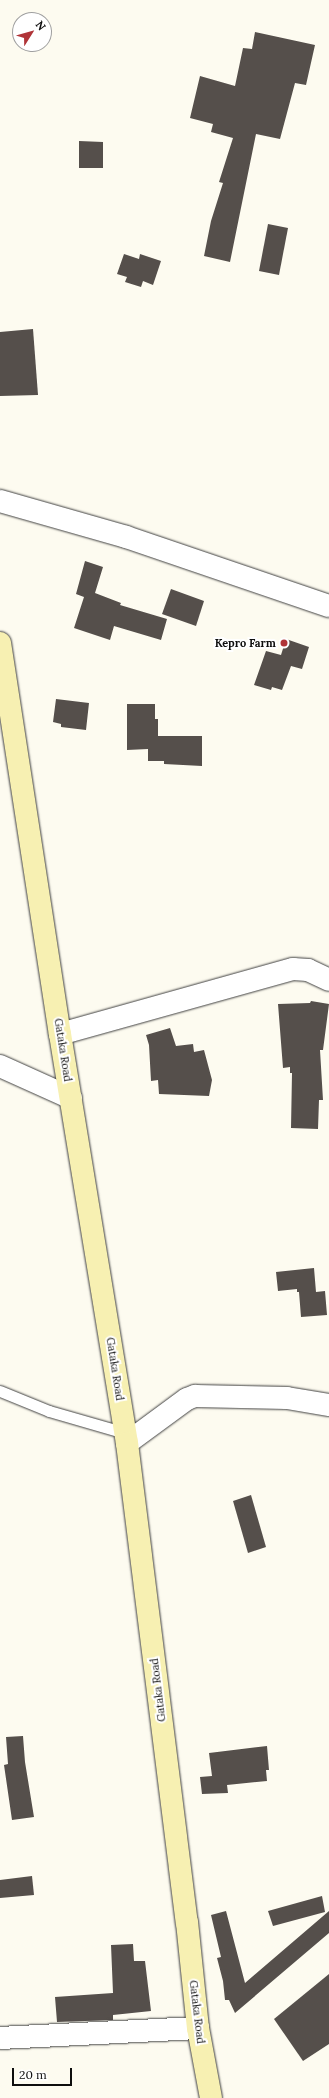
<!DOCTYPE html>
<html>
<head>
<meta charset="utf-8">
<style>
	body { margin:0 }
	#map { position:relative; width:329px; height:2098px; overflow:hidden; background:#fdfbf0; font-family:Lora,serif }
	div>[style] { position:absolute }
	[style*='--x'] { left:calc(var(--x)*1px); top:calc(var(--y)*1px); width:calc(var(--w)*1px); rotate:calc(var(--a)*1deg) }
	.building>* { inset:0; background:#554f4b }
	.roads { filter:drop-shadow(0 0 1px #414141) drop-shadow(0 0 1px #414141) }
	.lane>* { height:11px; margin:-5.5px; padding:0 5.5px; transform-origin:5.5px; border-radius:5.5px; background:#fff }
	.street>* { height:22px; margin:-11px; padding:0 11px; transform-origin:11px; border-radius:11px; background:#fff }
	.secondary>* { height:22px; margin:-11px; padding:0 11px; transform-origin:11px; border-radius:11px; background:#f7f0b2 }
	.dots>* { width:11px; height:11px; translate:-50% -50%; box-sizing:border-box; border:2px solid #fff; border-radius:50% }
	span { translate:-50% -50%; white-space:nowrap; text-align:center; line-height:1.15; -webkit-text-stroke:4px #fff; paint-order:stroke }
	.poi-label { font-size:11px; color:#0e0e0e; font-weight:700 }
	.right { translate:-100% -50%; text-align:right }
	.street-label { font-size:11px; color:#0e0e0e }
	.north { position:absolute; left:12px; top:12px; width:40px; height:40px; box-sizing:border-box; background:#fff; border:1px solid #9f9f9f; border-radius:50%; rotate:53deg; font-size:11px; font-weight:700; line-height:16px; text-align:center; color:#0e0e0e }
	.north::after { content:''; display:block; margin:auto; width:14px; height:18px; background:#b03438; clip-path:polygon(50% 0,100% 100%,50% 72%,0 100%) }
	.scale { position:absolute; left:12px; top:2068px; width:60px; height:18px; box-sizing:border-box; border:2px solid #0e0e0e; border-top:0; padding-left:5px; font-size:12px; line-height:14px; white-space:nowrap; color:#0e0e0e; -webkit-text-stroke:3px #fff; paint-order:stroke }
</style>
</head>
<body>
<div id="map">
	<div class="building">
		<i style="clip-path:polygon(255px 32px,315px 45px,306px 85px,295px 83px,280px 139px,256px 134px,230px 262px,204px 256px,211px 221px,223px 183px,219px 182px,233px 138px,211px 132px,213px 124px,190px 118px,200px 76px,235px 86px,243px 48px,252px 49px)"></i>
		<i style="clip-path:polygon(79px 141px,103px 142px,103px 168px,79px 168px)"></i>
		<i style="clip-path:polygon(268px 224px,288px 228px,279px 275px,259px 271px)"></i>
		<i style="clip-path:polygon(124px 254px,139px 259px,140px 254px,161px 261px,153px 285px,143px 281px,141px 287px,125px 282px,127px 277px,117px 274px)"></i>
		<i style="clip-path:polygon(33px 329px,38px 395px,0 396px,0 332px)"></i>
		<i style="clip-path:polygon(85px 561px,103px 567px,95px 593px,121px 603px,120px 605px,167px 619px,161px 640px,114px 626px,110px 640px,74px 628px,84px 597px,76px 594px)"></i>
		<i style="clip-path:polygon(171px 589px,204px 601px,196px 626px,162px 614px)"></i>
		<i style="clip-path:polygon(286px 639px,309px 647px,302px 669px,291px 666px,282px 690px,272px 687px,271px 690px,254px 685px,266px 651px,281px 655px)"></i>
		<i style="clip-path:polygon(56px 699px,89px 703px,86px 730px,61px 727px,61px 724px,53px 722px)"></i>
		<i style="clip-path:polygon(127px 704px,155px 704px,155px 719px,158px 719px,158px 736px,202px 736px,202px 766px,164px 764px,164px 761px,148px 761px,148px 749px,127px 750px)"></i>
		<i style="clip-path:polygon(311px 1001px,329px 1004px,323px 1050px,320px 1050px,323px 1100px,319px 1100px,318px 1129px,291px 1128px,292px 1073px,290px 1073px,290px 1067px,283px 1068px,278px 1004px,310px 1003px)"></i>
		<i style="clip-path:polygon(170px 1028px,176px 1046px,193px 1044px,194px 1052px,204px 1050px,212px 1080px,209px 1096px,159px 1094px,158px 1080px,151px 1081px,149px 1045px,146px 1035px)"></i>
		<i style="clip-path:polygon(314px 1268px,316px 1292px,325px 1291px,327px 1315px,301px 1317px,299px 1292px,297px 1292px,297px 1289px,278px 1291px,276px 1272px)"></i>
		<i style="clip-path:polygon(251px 1495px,266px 1547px,248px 1553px,233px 1501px)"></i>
		<i style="clip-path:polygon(23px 1736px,25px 1762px,34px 1817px,12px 1820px,4px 1765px,8px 1764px,6px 1737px)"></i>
		<i style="clip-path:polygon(267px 1746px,269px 1770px,266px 1770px,267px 1781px,227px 1785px,228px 1793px,202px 1794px,200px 1777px,212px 1776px,209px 1753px)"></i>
		<i style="clip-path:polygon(32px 1876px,34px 1895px,0 1898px,0 1880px)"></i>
		<i style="clip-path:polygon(322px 1896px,325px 1912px,273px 1926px,268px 1911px)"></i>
		<i style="clip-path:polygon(226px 1911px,245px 1983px,329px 1911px,329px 1933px,235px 2013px,229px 2000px,225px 2000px,223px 1981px,217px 1958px,221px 1957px,211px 1915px)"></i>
		<i style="clip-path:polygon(133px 1944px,134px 1961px,145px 1961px,151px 2011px,113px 2015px,113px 2020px,57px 2022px,55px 1997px,113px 1993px,111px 1945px)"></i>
		<i style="clip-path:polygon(329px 1974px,329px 2044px,303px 2061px,274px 2019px)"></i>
	</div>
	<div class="roads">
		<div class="lane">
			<i style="--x:0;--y:1391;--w:53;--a:22.2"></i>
			<i style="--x:49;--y:1411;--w:79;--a:16.1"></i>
		</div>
		<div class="street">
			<i style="--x:0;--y:501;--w:131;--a:15.9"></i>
			<i style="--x:126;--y:537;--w:214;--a:18.8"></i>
			<i style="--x:60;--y:1034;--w:242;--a:-15.6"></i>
			<i style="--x:293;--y:969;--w:15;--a:4"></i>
			<i style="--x:308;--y:970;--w:23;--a:25"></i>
			<i style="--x:0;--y:1066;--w:78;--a:24.3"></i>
			<i style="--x:127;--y:1443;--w:74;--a:-36.3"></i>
			<i style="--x:187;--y:1399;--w:9;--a:-21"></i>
			<i style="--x:195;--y:1396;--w:92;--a:1.2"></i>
			<i style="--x:287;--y:1398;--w:43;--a:9.5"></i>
			<i style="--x:0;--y:2038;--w:198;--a:-2.9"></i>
		</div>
		<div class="secondary">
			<i style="--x:0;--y:643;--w:396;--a:81.3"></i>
			<i style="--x:60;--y:1034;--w:414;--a:80.7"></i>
			<i style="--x:127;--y:1443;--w:483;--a:82.9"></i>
			<i style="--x:187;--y:1922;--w:107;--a:84.1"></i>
			<i style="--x:198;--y:2028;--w:71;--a:79.5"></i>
		</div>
	</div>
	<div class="dots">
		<i style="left:284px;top:643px;background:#b03438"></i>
	</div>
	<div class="poi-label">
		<span class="right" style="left:276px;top:643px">Kepro Farm</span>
	</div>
	<div class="street-label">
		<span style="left:63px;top:1050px;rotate:81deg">Gataka Road</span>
		<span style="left:115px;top:1369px;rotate:81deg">Gataka Road</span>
		<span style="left:158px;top:1690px;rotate:-97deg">Gataka Road</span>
		<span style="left:197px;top:2012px;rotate:83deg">Gataka Road</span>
	</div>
	<div class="north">N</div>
	<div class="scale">20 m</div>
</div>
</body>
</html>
